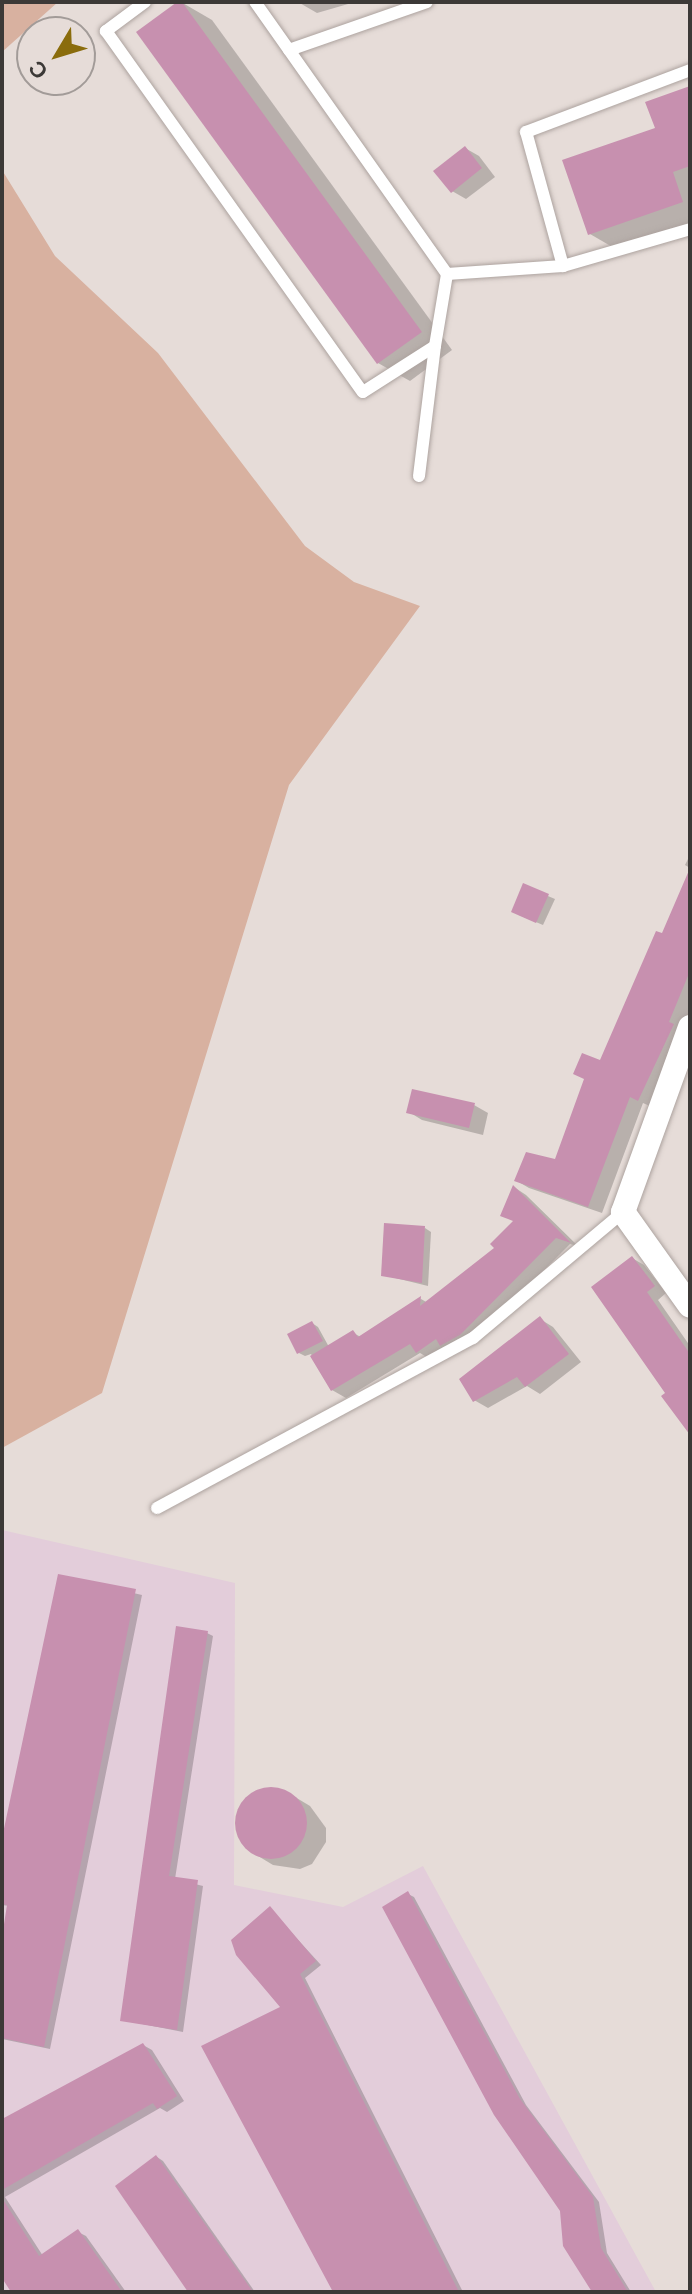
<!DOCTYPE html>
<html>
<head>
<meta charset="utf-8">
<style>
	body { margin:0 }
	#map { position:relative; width:692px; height:2294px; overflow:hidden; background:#e6dcd8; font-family:"Work Sans",sans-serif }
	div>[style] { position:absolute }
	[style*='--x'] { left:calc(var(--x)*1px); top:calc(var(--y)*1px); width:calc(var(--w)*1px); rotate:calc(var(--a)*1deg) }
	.industrial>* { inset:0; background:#e3cdda }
	.green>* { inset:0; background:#d8b1a0 }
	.shadow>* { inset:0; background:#0003 }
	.building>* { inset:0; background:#c790af }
	.round { border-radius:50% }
	.roads { filter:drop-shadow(0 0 2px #ada39f) drop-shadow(0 0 2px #ada39f) }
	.lane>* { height:12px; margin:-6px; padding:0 6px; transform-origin:6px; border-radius:6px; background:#fff }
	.street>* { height:24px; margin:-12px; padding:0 12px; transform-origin:12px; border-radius:12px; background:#fff }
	span { translate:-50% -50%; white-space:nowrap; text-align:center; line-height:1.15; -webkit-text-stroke:8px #e6dcd8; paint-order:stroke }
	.frame { position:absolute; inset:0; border:4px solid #3c3937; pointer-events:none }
	.north { position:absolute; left:16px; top:16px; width:80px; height:80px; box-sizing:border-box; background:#e6dcd8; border:2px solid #a29b98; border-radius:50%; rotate:232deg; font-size:22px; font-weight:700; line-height:32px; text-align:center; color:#3c3937 }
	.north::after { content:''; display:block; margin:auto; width:28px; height:36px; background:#8a6c0c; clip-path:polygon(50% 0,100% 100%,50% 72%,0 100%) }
</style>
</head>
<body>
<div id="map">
	<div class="industrial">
		<i style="clip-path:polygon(2px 1530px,235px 1583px,234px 1885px,343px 1907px,423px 1866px,656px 2292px,2px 2292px)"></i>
	</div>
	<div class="green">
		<i style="clip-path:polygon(2px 2px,58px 2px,2px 52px)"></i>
		<i style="clip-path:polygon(2px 170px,55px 256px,158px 353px,305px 546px,354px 582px,420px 606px,289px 785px,102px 1393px,2px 1448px)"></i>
	</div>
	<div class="shadow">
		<i style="clip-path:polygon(181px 2px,212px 20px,452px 350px,410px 381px,378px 363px)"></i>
		<i style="clip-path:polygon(298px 2px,355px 2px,317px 13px)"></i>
		<i style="clip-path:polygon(690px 88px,690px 228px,621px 252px,590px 234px,657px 129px)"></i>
		<i style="clip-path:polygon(465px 148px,479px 156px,495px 177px,466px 199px,452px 191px)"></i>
		<i style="clip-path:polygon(690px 855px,690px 868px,685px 865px)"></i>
		<i style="clip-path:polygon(690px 871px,690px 1010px,652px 1107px,643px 1103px,602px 1213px,529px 1188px,517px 1181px,557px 1161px,664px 936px)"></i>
		<i style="clip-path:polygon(524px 886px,555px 899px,543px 925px,519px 915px)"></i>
		<i style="clip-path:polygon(474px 1105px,488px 1113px,483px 1135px,422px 1120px,409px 1112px)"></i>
		<i style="clip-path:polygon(514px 1187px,526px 1195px,578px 1246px,570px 1244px,473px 1342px,430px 1359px,420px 1353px,346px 1398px,332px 1390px,311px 1354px,305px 1356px,299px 1353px,312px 1323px,318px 1327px,329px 1347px,353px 1333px,361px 1337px,421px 1299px,428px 1303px,497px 1249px,515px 1222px)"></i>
		<i style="clip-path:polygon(425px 1228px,431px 1232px,428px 1286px,383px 1275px)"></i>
		<i style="clip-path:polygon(632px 1258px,644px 1265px,666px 1293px,658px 1300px,690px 1346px,690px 1432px,668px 1393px)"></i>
		<i style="clip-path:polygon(540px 1319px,553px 1327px,581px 1362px,540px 1394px,527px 1386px,488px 1408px,474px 1400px)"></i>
		<i style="clip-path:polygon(60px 1576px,142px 1595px,50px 2049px,2px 2039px,2px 1949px,9px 1906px,2px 1905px,2px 1845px)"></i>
		<i style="clip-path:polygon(207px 1633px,213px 1636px,175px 1879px,203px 1886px,183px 2032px,122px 2020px)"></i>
		<i style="clip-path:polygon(263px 1789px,290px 1794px,310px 1806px,326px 1828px,326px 1842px,312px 1864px,300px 1869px,273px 1865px,253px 1853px,237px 1831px,241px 1805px)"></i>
		<i style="clip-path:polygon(408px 1894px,414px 1897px,526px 2105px,599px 2202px,607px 2253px,631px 2292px,594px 2292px,562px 2210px)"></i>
		<i style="clip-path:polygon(270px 1909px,321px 1965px,305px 1978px,463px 2292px,335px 2292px,283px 2008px)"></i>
		<i style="clip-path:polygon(143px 2045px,152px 2050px,184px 2101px,167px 2112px,160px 2108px,5px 2197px,43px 2256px,78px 2232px,86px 2236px,126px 2292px,13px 2292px,2px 2275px,2px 2121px)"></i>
		<i style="clip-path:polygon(157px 2157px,163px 2161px,255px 2292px,190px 2292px)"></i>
	</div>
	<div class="building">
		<i style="clip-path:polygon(177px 2px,182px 2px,422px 332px,377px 364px,136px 32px)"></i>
		<i style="clip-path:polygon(690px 86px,690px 166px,673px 172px,683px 202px,588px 235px,562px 160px,655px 128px,645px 102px)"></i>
		<i style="clip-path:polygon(465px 146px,482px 168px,451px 193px,433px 171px)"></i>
		<i style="clip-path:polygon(690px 868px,690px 971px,669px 1022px,674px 1024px,638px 1101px,630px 1097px,588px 1207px,514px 1181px,526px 1152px,555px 1159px,584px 1079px,573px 1074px,582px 1053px,600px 1060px,656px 931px,662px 933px)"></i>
		<i style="clip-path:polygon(523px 883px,549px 894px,536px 923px,511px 912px)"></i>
		<i style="clip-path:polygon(412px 1089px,475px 1103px,469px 1128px,406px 1113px)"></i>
		<i style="clip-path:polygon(513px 1185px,571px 1243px,556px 1238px,460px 1335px,440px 1346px,436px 1339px,416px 1353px,410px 1344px,331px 1391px,310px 1356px,353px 1330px,358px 1337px,421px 1296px,420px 1306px,494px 1248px,490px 1244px,513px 1221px,500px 1216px)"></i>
		<i style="clip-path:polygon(384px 1223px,425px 1226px,422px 1283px,381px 1276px)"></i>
		<i style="clip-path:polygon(632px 1256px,655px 1286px,647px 1292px,690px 1354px,690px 1435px,661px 1396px,665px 1393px,591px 1287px)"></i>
		<i style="clip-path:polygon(540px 1316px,569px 1354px,525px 1387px,517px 1377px,473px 1402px,459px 1379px)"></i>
		<i style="clip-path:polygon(312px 1321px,323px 1341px,297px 1354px,287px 1334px)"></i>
		<i style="clip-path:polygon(58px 1574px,136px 1589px,44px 2047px,2px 2038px,2px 1937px,7px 1905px,2px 1904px,2px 1838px)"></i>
		<i style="clip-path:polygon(176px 1626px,208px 1631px,169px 1876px,198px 1880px,177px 2030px,120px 2021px)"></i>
		<i class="round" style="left:235px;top:1787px;width:72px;height:72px"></i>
		<i style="clip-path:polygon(408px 1891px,520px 2099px,593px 2197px,601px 2248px,628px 2292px,592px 2292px,563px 2246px,560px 2211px,494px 2115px,382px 1907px)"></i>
		<i style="clip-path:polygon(270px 1906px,316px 1961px,300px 1974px,459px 2292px,333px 2292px,201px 2046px,280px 2007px,236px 1955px,231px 1940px)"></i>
		<i style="clip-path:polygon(143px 2043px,177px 2096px,157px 2109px,153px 2103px,2px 2190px,2px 2119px)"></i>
		<i style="clip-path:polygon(156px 2155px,253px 2292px,188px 2292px,115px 2186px)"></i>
		<i style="clip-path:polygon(2px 2198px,39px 2256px,78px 2229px,122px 2292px,11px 2292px,2px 2278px)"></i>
	</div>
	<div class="roads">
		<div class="lane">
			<i style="--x:145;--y:2;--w:49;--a:143.4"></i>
			<i style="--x:106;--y:31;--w:443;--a:54.6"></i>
			<i style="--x:363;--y:392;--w:85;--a:-32.6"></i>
			<i style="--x:435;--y:346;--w:73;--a:-80.5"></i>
			<i style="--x:447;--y:274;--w:333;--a:-125.2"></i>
			<i style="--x:289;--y:50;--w:146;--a:-19.2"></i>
			<i style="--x:563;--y:266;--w:132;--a:-16.2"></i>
			<i style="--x:447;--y:274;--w:116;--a:-3.9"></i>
			<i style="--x:563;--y:266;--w:139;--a:-105.4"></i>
			<i style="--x:526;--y:132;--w:175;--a:-20.7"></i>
			<i style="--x:419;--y:476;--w:131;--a:-83"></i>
			<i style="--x:157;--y:1508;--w:359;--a:-28.3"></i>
			<i style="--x:473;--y:1338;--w:196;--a:-40"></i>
		</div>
		<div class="street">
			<i style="--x:690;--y:1027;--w:197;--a:109.9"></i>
			<i style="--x:623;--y:1212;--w:115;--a:54.5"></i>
		</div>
	</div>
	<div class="frame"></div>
	<div class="north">С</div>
</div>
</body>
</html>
